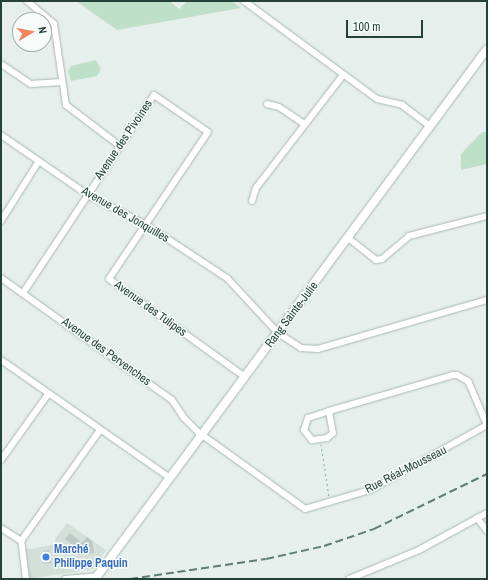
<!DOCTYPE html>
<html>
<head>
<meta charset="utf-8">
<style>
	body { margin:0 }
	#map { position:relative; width:488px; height:580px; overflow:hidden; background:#e6efeb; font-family:"Archivo Narrow",sans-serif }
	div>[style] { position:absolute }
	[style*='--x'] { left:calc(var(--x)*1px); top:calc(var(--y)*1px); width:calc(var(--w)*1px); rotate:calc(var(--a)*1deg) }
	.built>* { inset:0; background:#d4dfda }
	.green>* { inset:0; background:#bfe0c8 }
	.building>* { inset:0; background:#bbcac4 }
	.path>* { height:1px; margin-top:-0.5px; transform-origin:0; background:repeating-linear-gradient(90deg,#86b3a5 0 2px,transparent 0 5px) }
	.roads { filter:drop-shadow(0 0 1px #a8b8b2) drop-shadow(0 0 1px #a8b8b2) }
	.street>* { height:6px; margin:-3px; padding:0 3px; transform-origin:3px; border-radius:3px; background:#fff }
	.secondary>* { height:8px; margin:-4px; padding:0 4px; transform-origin:4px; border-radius:4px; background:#fff }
	.rail>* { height:1.5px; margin-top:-0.75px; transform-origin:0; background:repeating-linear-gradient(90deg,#5f7d75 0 8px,transparent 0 12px) }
	.dots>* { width:11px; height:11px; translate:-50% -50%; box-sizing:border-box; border:2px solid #f7fbf9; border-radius:50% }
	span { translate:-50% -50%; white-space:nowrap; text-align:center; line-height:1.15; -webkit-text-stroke:3px #f7fbf9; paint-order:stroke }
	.street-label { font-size:12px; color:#24423a }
	.shop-label { font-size:12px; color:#366cbe; font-weight:700 }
	.left { translate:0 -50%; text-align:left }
	.frame { position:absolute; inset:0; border:2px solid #24423a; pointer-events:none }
	.north { position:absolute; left:12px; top:12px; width:40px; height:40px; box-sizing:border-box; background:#f7fbf9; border:1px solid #a3b1ad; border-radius:50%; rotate:80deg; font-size:11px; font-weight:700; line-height:16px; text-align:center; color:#24423a }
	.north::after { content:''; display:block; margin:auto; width:14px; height:18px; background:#f4845f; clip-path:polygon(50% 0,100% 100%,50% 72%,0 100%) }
	.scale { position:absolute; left:346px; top:20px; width:77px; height:18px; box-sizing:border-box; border:2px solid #24423a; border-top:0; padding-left:5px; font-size:12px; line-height:14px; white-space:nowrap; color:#24423a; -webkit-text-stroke:3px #f7fbf9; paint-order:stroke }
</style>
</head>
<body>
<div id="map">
	<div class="built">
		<i style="clip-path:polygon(67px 523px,106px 550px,94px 569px,28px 579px,25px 550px,56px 544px,55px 539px)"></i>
	</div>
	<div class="green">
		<i style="clip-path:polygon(76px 1px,170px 1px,179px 9px,187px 1px,232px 1px,241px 8px,117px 30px)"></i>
		<i style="clip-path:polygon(96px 60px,101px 69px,97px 76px,71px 81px,68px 71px,71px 66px)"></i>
		<i style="clip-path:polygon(482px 132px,487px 132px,487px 164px,461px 170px,461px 154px)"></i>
	</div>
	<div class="building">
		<i style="clip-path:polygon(70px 533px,82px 543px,87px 537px,92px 541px,94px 553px,77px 555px,77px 548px,65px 539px)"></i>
		<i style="clip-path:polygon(49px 550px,51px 563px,44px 564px,43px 551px)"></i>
	</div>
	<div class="path">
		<i style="--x:321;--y:444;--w:54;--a:81.4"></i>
	</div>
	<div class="roads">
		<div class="street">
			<i style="--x:27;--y:1;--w:35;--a:40"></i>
			<i style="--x:54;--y:24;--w:82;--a:81.6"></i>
			<i style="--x:66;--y:105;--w:68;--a:37.2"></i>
			<i style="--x:244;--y:1;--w:165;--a:36.4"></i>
			<i style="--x:377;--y:99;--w:26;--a:13"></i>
			<i style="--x:402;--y:105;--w:35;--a:37"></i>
			<i style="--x:1;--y:64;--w:36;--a:34"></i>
			<i style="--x:31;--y:84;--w:30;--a:-4"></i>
			<i style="--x:267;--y:104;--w:12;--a:14"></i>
			<i style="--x:279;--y:107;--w:30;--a:34"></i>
			<i style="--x:1;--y:135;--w:106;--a:34.6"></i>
			<i style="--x:88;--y:195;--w:64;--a:27"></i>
			<i style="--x:145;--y:224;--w:98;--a:33.4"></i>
			<i style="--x:227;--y:278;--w:75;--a:47.2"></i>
			<i style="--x:278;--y:333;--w:27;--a:33"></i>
			<i style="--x:301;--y:348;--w:17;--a:3"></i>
			<i style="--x:318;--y:349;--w:176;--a:-16.2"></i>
			<i style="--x:252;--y:201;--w:14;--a:-73"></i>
			<i style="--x:256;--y:188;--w:143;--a:-52.4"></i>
			<i style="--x:1;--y:221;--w:71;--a:-57.7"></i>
			<i style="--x:348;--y:238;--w:36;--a:38"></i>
			<i style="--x:376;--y:260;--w:6;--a:-9"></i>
			<i style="--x:382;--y:259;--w:35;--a:-40"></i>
			<i style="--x:409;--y:236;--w:81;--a:-14.4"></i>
			<i style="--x:1;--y:278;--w:210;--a:35.5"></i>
			<i style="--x:172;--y:400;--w:22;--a:56"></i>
			<i style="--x:184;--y:418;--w:20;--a:45"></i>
			<i style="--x:198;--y:432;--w:132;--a:35.7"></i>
			<i style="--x:305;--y:509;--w:68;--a:-16.3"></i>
			<i style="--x:370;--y:490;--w:134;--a:-29.1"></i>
			<i style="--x:23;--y:293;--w:237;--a:-56.5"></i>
			<i style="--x:154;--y:95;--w:65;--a:34.4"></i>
			<i style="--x:208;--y:132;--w:177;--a:124"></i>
			<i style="--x:109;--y:279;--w:168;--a:35.8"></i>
			<i style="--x:1;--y:360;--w:206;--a:34.9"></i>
			<i style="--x:329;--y:411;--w:22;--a:80"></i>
			<i style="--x:333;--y:433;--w:8;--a:140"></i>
			<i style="--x:327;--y:438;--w:15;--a:172"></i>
			<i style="--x:312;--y:440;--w:13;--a:-129"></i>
			<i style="--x:304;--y:430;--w:13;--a:-72"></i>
			<i style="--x:308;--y:418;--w:22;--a:-18"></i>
			<i style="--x:329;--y:411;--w:129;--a:-16.2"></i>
			<i style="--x:453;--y:375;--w:4;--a:0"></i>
			<i style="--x:457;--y:375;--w:13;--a:29"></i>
			<i style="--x:468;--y:381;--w:48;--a:66.6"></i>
			<i style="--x:1;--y:460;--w:82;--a:-54.4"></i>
			<i style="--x:477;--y:518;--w:16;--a:52"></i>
			<i style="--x:1;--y:528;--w:24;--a:33"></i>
			<i style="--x:26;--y:579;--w:38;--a:-97"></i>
			<i style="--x:21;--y:541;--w:136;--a:-54.6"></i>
			<i style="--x:65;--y:579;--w:33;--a:-5"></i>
			<i style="--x:349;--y:579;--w:76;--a:-22.5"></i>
			<i style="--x:419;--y:550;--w:77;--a:-28.6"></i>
		</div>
		<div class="secondary">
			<i style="--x:95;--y:579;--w:659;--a:-53.51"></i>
		</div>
	</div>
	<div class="rail">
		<i style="--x:130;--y:579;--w:137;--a:-8.4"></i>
		<i style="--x:266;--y:559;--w:59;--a:-12.6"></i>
		<i style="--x:324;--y:546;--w:53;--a:-18.8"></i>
		<i style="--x:374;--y:529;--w:126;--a:-26"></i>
	</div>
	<div class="dots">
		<i style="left:46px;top:557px;background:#3f7fe0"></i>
	</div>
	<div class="street-label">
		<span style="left:124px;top:140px;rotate:-56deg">Avenue des Pivoines</span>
		<span style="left:125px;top:215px;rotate:30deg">Avenue des Jonquilles</span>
		<span style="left:150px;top:309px;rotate:36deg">Avenue des Tulipes</span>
		<span style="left:292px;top:315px;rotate:-53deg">Rang Sainte-Julie</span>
		<span style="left:106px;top:352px;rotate:36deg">Avenue des Pervenches</span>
		<span style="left:406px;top:470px;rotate:-27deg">Rue Réal-Mousseau</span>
	</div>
	<div class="shop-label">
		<span class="left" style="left:54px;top:557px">Marché<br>Philippe Paquin</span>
	</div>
	<div class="frame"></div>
	<div class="north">N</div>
	<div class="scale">100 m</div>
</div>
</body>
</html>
